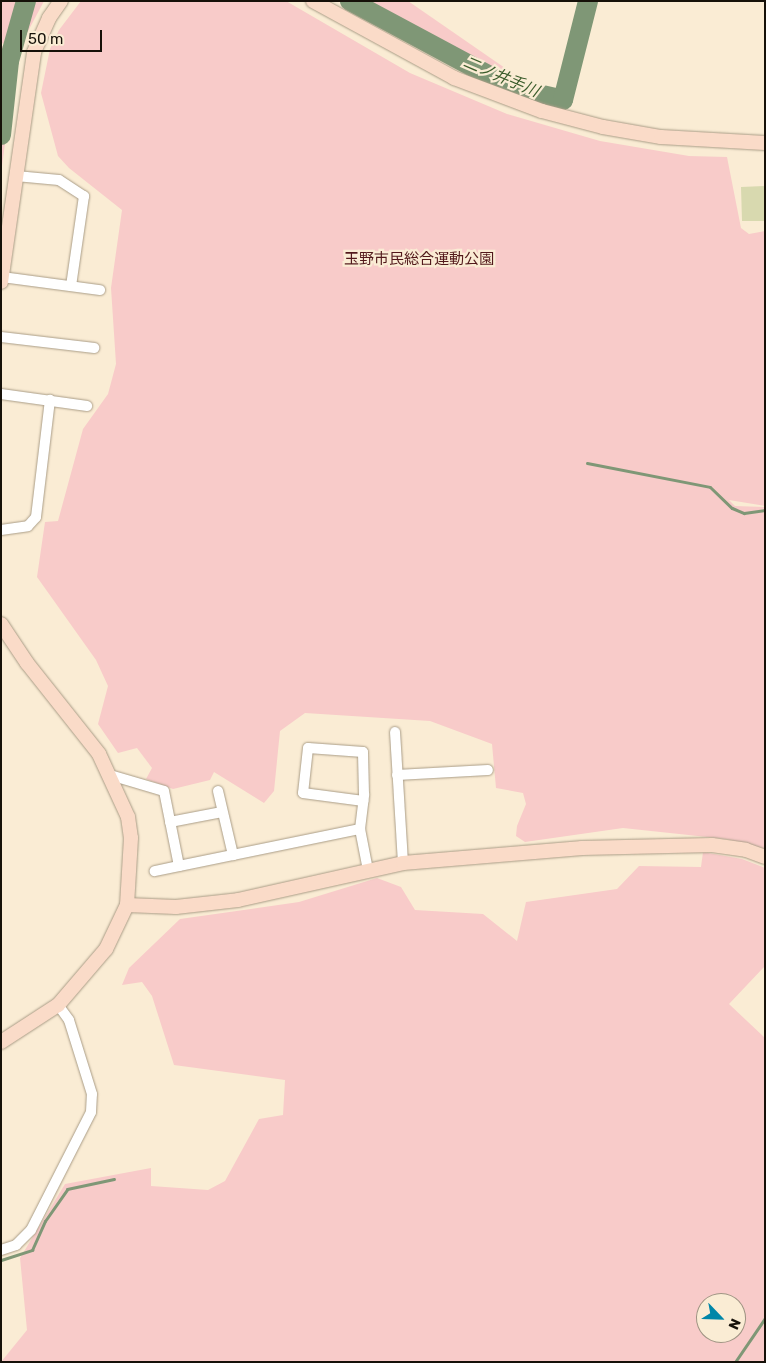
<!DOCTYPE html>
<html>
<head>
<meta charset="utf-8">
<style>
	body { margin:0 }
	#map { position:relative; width:766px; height:1363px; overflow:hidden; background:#faecd4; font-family:Rubik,"Noto Sans JP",sans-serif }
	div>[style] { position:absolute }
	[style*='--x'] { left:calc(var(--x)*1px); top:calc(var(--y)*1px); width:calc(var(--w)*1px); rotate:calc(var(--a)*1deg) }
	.green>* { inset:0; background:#f8cbc9 }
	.stream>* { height:3px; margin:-1.5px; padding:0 1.5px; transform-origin:1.5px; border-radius:1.5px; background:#7f9776 }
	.river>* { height:20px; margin:-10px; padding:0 10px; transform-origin:10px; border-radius:10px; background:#7f9776 }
	.building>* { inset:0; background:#d8d9af }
	.roads { filter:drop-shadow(0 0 1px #aa9d87) drop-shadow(0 0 1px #aa9d87) }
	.street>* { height:10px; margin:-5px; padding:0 5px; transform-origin:5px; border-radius:5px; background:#fff }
	.secondary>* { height:14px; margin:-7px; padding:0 7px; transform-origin:7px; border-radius:7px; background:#fadbc8 }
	span { translate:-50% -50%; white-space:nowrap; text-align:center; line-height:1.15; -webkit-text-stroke:4.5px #faecd4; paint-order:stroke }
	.park-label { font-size:15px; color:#52191b }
	.water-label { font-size:16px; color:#3b5d2c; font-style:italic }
	.frame { position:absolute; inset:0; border:2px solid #161109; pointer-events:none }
	.north { position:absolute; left:696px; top:1293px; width:50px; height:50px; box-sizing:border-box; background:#faecd4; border:1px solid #9f9483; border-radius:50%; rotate:114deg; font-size:14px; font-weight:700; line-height:20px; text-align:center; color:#161109 }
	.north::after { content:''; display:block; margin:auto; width:18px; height:22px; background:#0086a8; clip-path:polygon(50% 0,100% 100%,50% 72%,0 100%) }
	.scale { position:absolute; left:20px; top:30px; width:82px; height:22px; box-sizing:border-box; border:2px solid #161109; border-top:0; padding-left:6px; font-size:15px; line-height:18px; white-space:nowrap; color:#161109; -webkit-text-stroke:4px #faecd4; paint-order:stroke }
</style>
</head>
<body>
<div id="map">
	<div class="green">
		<i style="clip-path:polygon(1px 1px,21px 1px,16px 17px,22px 42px,18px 55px,1px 42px)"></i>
		<i style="clip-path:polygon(22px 1px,44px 1px,25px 37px,19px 15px)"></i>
		<i style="clip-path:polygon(81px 1px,286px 1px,410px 73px,507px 114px,600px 141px,689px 156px,727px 157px,741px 228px,749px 234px,765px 231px,765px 506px,729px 500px,735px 506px,765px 507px,765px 849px,726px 839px,623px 828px,525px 842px,516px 836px,517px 826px,526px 804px,523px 793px,496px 788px,492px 744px,430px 721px,305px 713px,280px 731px,274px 791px,264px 803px,214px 772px,210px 780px,173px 789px,146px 779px,152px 768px,137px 748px,118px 753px,98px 724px,108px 686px,96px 660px,37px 577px,45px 522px,58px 521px,83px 429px,108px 394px,116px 364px,111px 288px,122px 210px,69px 168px,58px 156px,41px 93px,50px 49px,59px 30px)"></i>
		<i style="clip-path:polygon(339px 1px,408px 1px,525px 82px,519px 89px,492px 80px,423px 49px)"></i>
		<i style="clip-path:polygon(1px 45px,17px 56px,1px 173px)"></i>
		<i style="clip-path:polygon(evenodd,703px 852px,742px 859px,765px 868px,765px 966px,729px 1004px,765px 1038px,765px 1362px,1px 1362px,27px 1330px,20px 1258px,65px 1184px,151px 1168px,151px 1186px,208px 1190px,225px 1181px,259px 1119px,283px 1115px,285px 1080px,174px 1065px,152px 996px,142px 982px,122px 985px,129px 968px,180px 919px,299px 902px,377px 878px,401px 887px,415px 910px,483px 914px,517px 941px,526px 902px,617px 889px,639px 866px,701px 867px,703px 852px,706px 1303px,736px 1303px,736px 1333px,706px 1333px,706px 1303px)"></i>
	</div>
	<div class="stream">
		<i style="--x:587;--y:463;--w:125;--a:11"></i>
		<i style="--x:710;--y:487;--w:30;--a:44"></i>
		<i style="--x:732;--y:508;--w:13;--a:23"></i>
		<i style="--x:744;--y:513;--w:21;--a:-8"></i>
		<i style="--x:1;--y:1260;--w:33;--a:-18"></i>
		<i style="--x:32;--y:1250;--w:32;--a:-66"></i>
		<i style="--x:45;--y:1221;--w:39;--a:-55"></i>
		<i style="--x:67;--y:1189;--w:48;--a:-12"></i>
		<i style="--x:735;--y:1362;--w:53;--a:-55.7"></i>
	</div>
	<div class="river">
		<i style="--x:350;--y:1;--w:161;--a:28.2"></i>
		<i style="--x:492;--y:77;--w:36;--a:23"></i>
		<i style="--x:525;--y:91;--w:39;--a:13"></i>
		<i style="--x:563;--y:100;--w:102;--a:-75.8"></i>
		<i style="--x:1;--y:135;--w:74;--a:-83.8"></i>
		<i style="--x:9;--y:61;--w:62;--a:-74.2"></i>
	</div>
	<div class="building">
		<i style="clip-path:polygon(765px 186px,765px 221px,742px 221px,741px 187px)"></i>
	</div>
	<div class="roads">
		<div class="street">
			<i style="--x:16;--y:176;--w:43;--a:5.3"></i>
			<i style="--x:59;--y:180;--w:30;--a:33"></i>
			<i style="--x:84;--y:196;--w:91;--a:98.2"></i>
			<i style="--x:2;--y:277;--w:99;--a:7.6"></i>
			<i style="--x:1;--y:337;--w:94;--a:6.7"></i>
			<i style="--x:1;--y:394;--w:87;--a:7.9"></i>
			<i style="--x:1;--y:530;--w:27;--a:-8"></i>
			<i style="--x:28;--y:526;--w:12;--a:-48"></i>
			<i style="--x:36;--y:517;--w:118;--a:-83.2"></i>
			<i style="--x:395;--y:732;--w:131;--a:86.5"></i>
			<i style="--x:110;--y:775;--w:56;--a:16.5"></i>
			<i style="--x:164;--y:791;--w:76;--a:78.7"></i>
			<i style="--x:179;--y:866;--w:25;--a:168"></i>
			<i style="--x:397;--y:775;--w:91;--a:-3.1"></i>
			<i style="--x:218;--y:791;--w:66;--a:76.8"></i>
			<i style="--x:170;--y:822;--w:53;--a:-10.9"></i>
			<i style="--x:360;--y:829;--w:35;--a:-83"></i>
			<i style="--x:364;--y:794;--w:42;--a:-91.4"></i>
			<i style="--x:363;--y:752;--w:55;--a:-175.8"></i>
			<i style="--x:308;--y:748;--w:45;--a:96.3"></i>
			<i style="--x:303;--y:793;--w:61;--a:7.6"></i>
			<i style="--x:179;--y:866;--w:185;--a:-11.6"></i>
			<i style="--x:360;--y:829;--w:42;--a:79"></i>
			<i style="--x:1;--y:1250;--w:16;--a:-18"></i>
			<i style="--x:16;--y:1245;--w:21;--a:-45"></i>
			<i style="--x:31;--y:1230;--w:132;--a:-63"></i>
			<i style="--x:91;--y:1112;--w:18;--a:-87"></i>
			<i style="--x:92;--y:1094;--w:77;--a:-107.3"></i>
			<i style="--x:69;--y:1020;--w:19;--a:-126"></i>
		</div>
		<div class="secondary">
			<i style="--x:313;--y:1;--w:161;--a:28.6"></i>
			<i style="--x:454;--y:78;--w:94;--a:20.6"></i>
			<i style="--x:542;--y:111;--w:63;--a:14.7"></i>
			<i style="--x:603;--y:127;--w:59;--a:9.8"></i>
			<i style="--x:661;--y:137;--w:104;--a:3.3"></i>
			<i style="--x:1;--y:282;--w:232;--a:-81.8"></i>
			<i style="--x:34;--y:52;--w:37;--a:-66"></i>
			<i style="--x:49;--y:18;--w:21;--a:-55"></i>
			<i style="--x:1;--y:624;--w:47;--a:56.3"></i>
			<i style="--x:27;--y:663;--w:116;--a:51.6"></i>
			<i style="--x:99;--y:754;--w:69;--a:65.3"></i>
			<i style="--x:128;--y:817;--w:21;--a:82"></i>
			<i style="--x:131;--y:838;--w:67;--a:93.4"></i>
			<i style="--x:127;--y:905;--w:49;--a:115.5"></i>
			<i style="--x:106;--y:949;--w:74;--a:130.6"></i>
			<i style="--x:58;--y:1005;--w:68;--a:147"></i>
			<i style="--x:127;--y:905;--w:49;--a:2.3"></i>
			<i style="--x:176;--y:907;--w:62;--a:-6.4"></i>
			<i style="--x:238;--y:900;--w:169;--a:-12.6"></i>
			<i style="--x:403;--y:863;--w:180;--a:-4.8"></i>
			<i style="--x:582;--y:848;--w:130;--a:-1.3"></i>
			<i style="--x:712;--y:845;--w:34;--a:8"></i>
			<i style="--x:746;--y:850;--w:20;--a:20"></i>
		</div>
	</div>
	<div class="park-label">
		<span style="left:419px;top:260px">玉野市民総合運動公園</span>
	</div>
	<div class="water-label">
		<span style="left:501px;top:77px;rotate:23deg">二ノ井手川</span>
	</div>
	<div class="frame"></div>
	<div class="north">N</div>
	<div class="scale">50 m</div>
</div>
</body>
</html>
